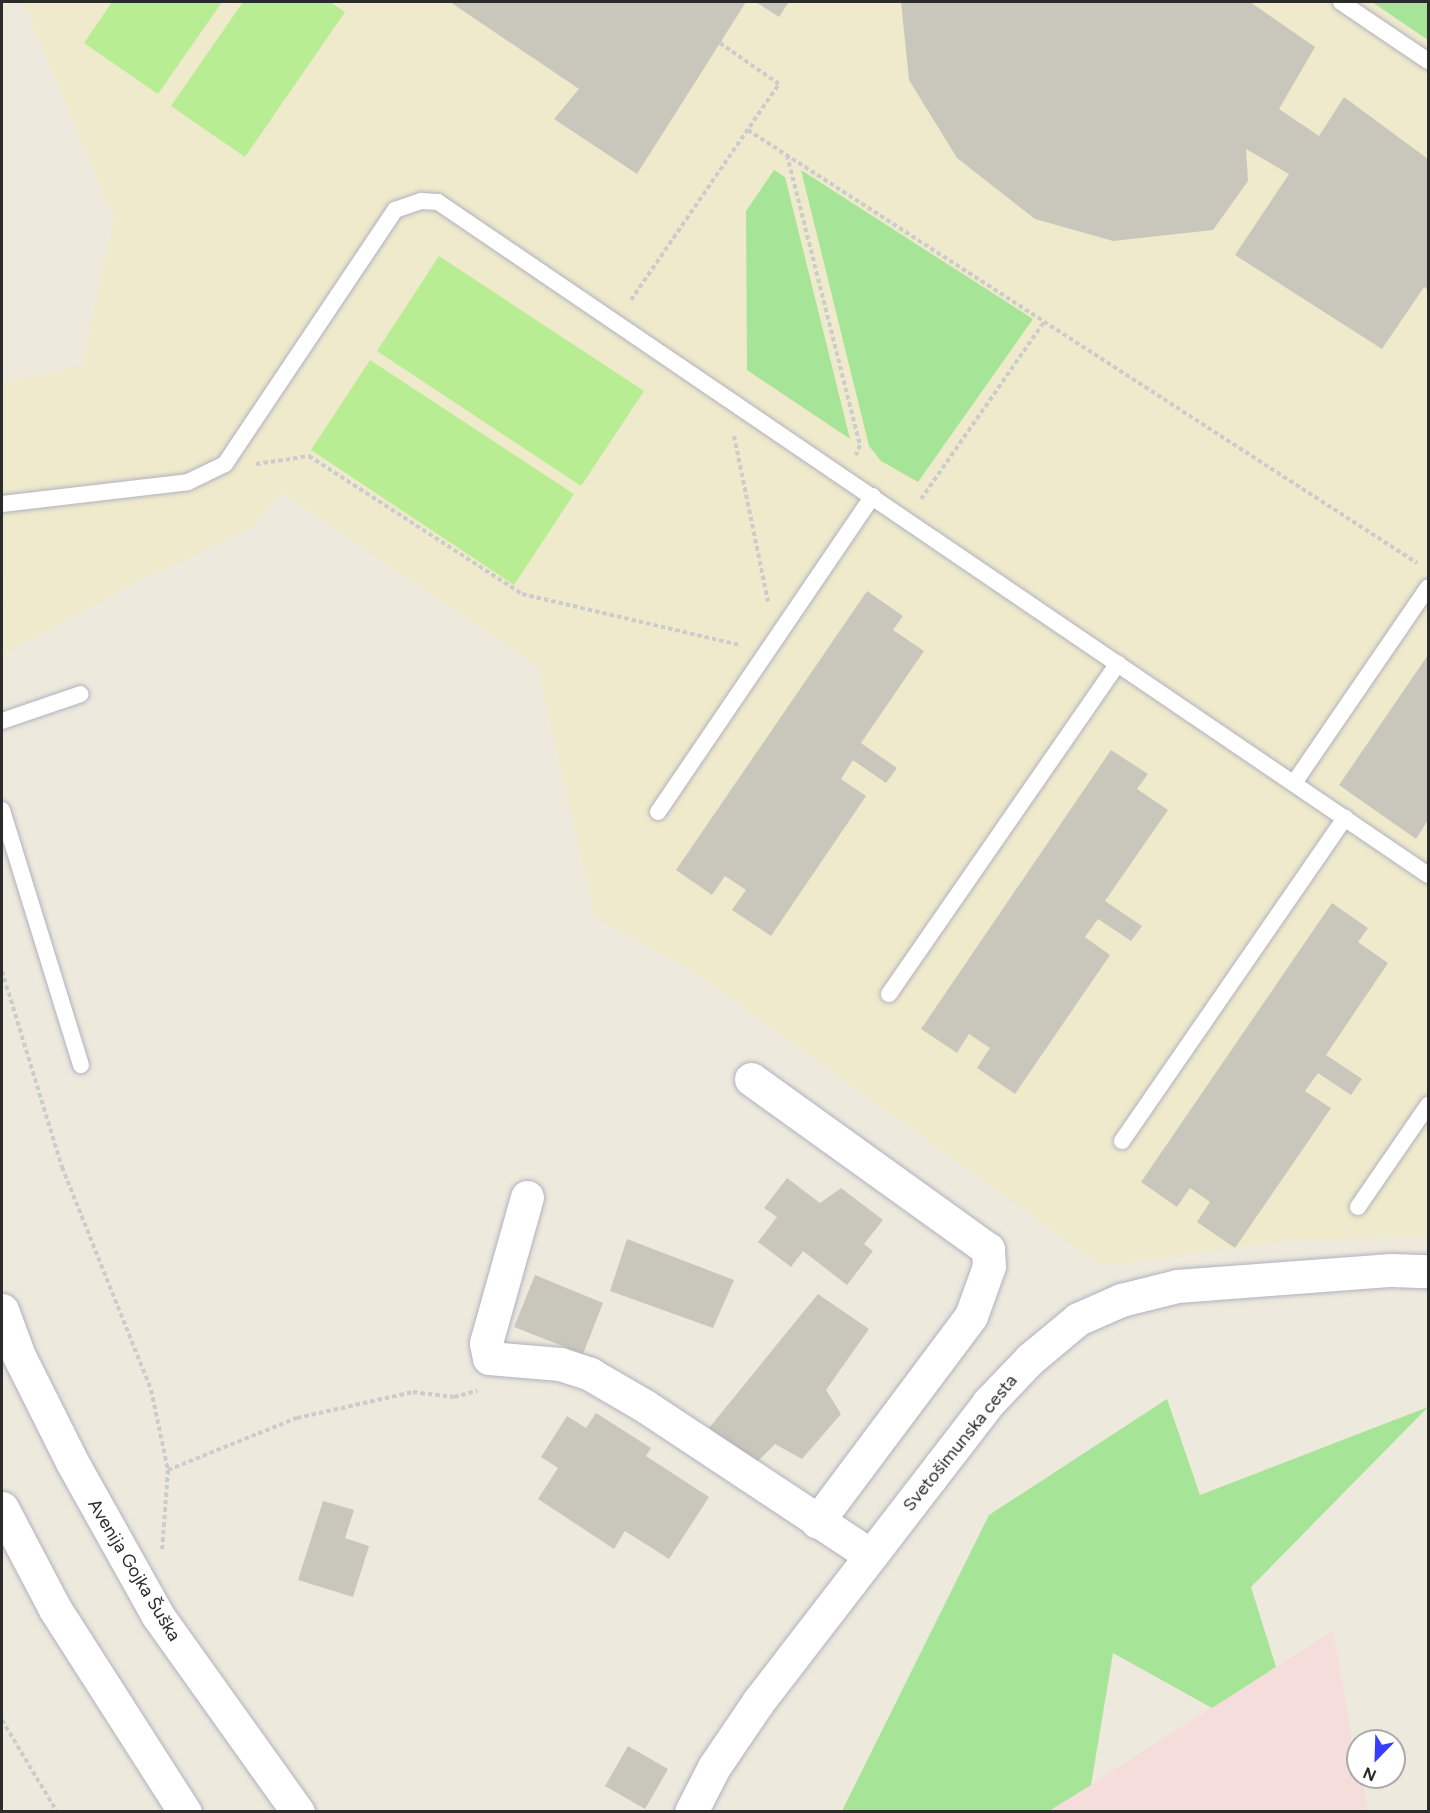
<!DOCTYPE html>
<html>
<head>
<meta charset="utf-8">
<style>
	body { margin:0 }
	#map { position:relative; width:1430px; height:1813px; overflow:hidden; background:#ede9dd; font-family:Figtree,sans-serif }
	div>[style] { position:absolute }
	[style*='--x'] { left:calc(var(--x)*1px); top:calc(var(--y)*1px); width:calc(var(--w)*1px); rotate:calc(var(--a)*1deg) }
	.education>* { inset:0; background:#efeacc }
	.medical>* { inset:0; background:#f4ddda }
	.green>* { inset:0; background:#a6e598 }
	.pitch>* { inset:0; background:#b8ed93 }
	.building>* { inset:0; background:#c9c7bb }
	.path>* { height:4px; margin-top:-2px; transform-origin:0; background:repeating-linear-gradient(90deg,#ccc 0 4.5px,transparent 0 7.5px) }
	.roads { filter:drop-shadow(0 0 2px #b1b1bf) drop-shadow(0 0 2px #b1b1bf) }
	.lane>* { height:16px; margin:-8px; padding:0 8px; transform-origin:8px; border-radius:8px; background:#fff }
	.street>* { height:33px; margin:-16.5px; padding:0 16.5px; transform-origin:16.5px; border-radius:16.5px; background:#fff }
	.secondary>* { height:33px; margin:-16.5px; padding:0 16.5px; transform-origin:16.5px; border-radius:16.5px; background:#fff }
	span { translate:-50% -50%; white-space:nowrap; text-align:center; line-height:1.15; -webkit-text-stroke:4.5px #fff; paint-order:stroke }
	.street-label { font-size:18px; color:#2b2b2b }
	.frame { position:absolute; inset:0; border:3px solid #2b2b2b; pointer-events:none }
	.north { position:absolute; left:1346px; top:1729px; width:60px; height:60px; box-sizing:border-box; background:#fff; border:2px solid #aaa; border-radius:50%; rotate:203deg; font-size:16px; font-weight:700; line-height:24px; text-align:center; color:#2b2b2b }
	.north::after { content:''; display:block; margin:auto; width:21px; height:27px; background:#383dff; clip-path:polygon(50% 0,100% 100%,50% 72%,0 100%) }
</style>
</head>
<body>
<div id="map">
	<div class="education">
		<i style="clip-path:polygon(23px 2px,1428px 2px,1428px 1237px,1284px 1241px,1102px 1266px,695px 973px,595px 917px,537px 666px,281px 492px,255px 526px,135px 583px,4px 654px,2px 383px,82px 365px,114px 219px)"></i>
	</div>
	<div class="medical">
		<i style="clip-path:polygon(1333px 1631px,1358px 1777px,1361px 1777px,1368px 1811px,1049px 1811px)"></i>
	</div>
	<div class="green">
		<i style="clip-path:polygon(1372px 2px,1428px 2px,1428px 40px)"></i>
		<i style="clip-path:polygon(774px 170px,785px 177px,850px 439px,747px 370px,746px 211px)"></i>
		<i style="clip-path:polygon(801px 170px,1033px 319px,918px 482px,881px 461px,869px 446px)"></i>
		<i style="clip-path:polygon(1167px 1399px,1200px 1495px,1428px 1407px,1251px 1587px,1276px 1667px,1212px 1708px,1113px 1653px,1091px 1785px,1049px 1811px,842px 1811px,989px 1515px)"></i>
	</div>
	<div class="pitch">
		<i style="clip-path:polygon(112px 2px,222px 2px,158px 94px,84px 43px)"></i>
		<i style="clip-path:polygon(243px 2px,330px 2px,345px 12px,245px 157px,171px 106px)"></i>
		<i style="clip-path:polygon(439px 256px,644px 391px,581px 486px,377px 351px)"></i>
		<i style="clip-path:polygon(370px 360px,574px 494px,514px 585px,311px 450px)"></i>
	</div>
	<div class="building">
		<i style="clip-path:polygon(450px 2px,746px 2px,637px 174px,554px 119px,579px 89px)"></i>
		<i style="clip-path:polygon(756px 2px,789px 2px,779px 17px)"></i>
		<i style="clip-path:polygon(901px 2px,1250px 2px,1315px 47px,1279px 109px,1319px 136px,1344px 97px,1428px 159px,1428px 290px,1424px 287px,1382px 349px,1235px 255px,1289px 174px,1246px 149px,1248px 181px,1213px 230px,1113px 241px,1035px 219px,957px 158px,909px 80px)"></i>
		<i style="clip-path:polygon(867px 591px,903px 616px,893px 630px,924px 651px,861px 743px,897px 768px,886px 783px,853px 760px,841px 779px,866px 796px,771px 936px,732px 910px,746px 890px,725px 876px,712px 895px,676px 870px)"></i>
		<i style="clip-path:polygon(1428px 655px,1428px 820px,1416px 839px,1339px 785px)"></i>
		<i style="clip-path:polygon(1111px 750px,1148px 774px,1137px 789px,1168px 810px,1105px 901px,1142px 926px,1131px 941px,1098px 919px,1085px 937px,1110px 955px,1015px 1094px,977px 1068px,990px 1048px,969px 1034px,957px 1053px,921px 1029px)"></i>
		<i style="clip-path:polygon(1332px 903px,1368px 928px,1358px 942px,1388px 963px,1326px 1055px,1362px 1079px,1351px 1095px,1318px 1073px,1305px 1091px,1331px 1108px,1235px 1248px,1197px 1222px,1210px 1202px,1190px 1188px,1177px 1207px,1141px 1182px)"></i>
		<i style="clip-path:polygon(787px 1178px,820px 1203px,841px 1188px,883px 1220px,864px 1244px,873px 1251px,847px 1285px,803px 1251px,791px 1267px,758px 1242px,777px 1217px,764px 1208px)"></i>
		<i style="clip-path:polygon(627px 1239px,734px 1280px,713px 1328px,610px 1291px)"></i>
		<i style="clip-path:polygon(535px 1275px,603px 1303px,583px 1354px,514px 1327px)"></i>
		<i style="clip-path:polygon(818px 1294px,869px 1329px,826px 1390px,841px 1414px,802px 1459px,775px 1444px,757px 1462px,709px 1428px)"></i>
		<i style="clip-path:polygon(596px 1413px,651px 1448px,646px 1456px,709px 1497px,669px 1559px,625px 1531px,614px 1549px,538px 1499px,558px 1468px,541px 1457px,567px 1416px,586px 1428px)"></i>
		<i style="clip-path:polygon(323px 1501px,354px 1510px,345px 1538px,369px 1546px,353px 1597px,298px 1580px)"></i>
		<i style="clip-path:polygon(628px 1746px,668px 1769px,645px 1809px,605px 1786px)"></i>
	</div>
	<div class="path">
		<i style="--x:748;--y:130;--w:797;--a:32.91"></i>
		<i style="--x:787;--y:155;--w:299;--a:75.9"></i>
		<i style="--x:860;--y:445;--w:11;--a:112"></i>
		<i style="--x:631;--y:300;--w:262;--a:-55.6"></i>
		<i style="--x:779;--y:84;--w:72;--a:-145.2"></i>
		<i style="--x:734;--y:436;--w:169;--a:78.4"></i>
		<i style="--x:256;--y:464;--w:54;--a:-8.6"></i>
		<i style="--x:309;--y:456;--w:254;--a:32.9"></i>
		<i style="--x:522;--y:594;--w:223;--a:13.2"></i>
		<i style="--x:921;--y:499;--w:216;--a:-55.2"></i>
		<i style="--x:2;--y:971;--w:205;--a:73"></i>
		<i style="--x:62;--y:1167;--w:240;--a:68.2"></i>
		<i style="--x:151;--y:1390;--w:82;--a:78"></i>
		<i style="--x:168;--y:1470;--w:81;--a:94.2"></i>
		<i style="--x:168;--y:1470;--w:139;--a:-22"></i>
		<i style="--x:297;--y:1418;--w:119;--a:-12.6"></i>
		<i style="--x:413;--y:1392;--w:41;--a:7"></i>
		<i style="--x:454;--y:1397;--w:24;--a:-15"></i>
		<i style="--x:2;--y:1720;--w:107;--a:59.1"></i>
	</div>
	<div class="roads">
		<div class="lane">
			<i style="--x:1341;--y:2;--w:105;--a:34.1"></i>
			<i style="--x:2;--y:504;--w:187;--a:-6.7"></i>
			<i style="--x:188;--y:482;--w:41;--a:-25.9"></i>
			<i style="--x:225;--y:464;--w:306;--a:-56.2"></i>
			<i style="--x:395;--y:210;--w:28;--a:-19"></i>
			<i style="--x:421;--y:201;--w:17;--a:3"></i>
			<i style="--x:438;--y:202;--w:1197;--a:34.21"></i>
			<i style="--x:2;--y:721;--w:83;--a:-18.9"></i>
			<i style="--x:1294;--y:783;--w:237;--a:-55.6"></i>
			<i style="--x:2;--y:810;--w:267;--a:72.8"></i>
			<i style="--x:658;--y:812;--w:382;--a:-55.8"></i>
			<i style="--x:889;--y:994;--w:402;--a:-55.3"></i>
			<i style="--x:1122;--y:1141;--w:393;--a:-55.4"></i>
			<i style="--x:1358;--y:1207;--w:124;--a:-55.5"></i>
		</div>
		<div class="street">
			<i style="--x:751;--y:1079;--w:292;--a:35.7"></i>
			<i style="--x:988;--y:1249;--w:17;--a:87"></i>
			<i style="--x:989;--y:1266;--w:53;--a:109.8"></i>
			<i style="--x:971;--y:1316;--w:257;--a:126.8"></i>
			<i style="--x:527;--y:1197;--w:152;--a:105.7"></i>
			<i style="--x:486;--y:1343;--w:15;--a:79"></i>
			<i style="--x:489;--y:1358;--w:71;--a:4.8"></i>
			<i style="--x:560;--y:1364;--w:32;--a:18"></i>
			<i style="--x:590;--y:1374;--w:64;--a:30.2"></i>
			<i style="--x:645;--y:1406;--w:270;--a:33.5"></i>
		</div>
		<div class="secondary">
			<i style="--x:2;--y:1310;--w:49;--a:69.7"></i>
			<i style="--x:19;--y:1356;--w:119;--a:63.4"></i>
			<i style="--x:72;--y:1462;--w:176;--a:60.8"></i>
			<i style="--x:158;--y:1616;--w:241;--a:54.5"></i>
			<i style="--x:2;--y:1508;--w:114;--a:62.3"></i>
			<i style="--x:55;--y:1609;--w:241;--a:57.4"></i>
			<i style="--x:691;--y:1812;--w:51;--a:-62.9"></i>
			<i style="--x:714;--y:1767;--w:78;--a:-55.9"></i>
			<i style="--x:758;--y:1702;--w:377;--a:-52.4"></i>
			<i style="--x:988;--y:1403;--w:61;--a:-46.3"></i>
			<i style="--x:1030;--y:1359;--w:62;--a:-39.8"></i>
			<i style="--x:1078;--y:1319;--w:47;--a:-23.8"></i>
			<i style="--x:1121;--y:1300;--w:58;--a:-14"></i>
			<i style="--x:1177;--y:1286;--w:215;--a:-4.3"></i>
			<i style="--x:1391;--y:1270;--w:37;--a:2"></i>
		</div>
	</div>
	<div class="street-label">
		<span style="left:960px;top:1443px;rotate:-51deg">Svetošimunska cesta</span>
		<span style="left:134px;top:1570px;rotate:59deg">Avenija Gojka Šuška</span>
	</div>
	<div class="frame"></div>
	<div class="north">N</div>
</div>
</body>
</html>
